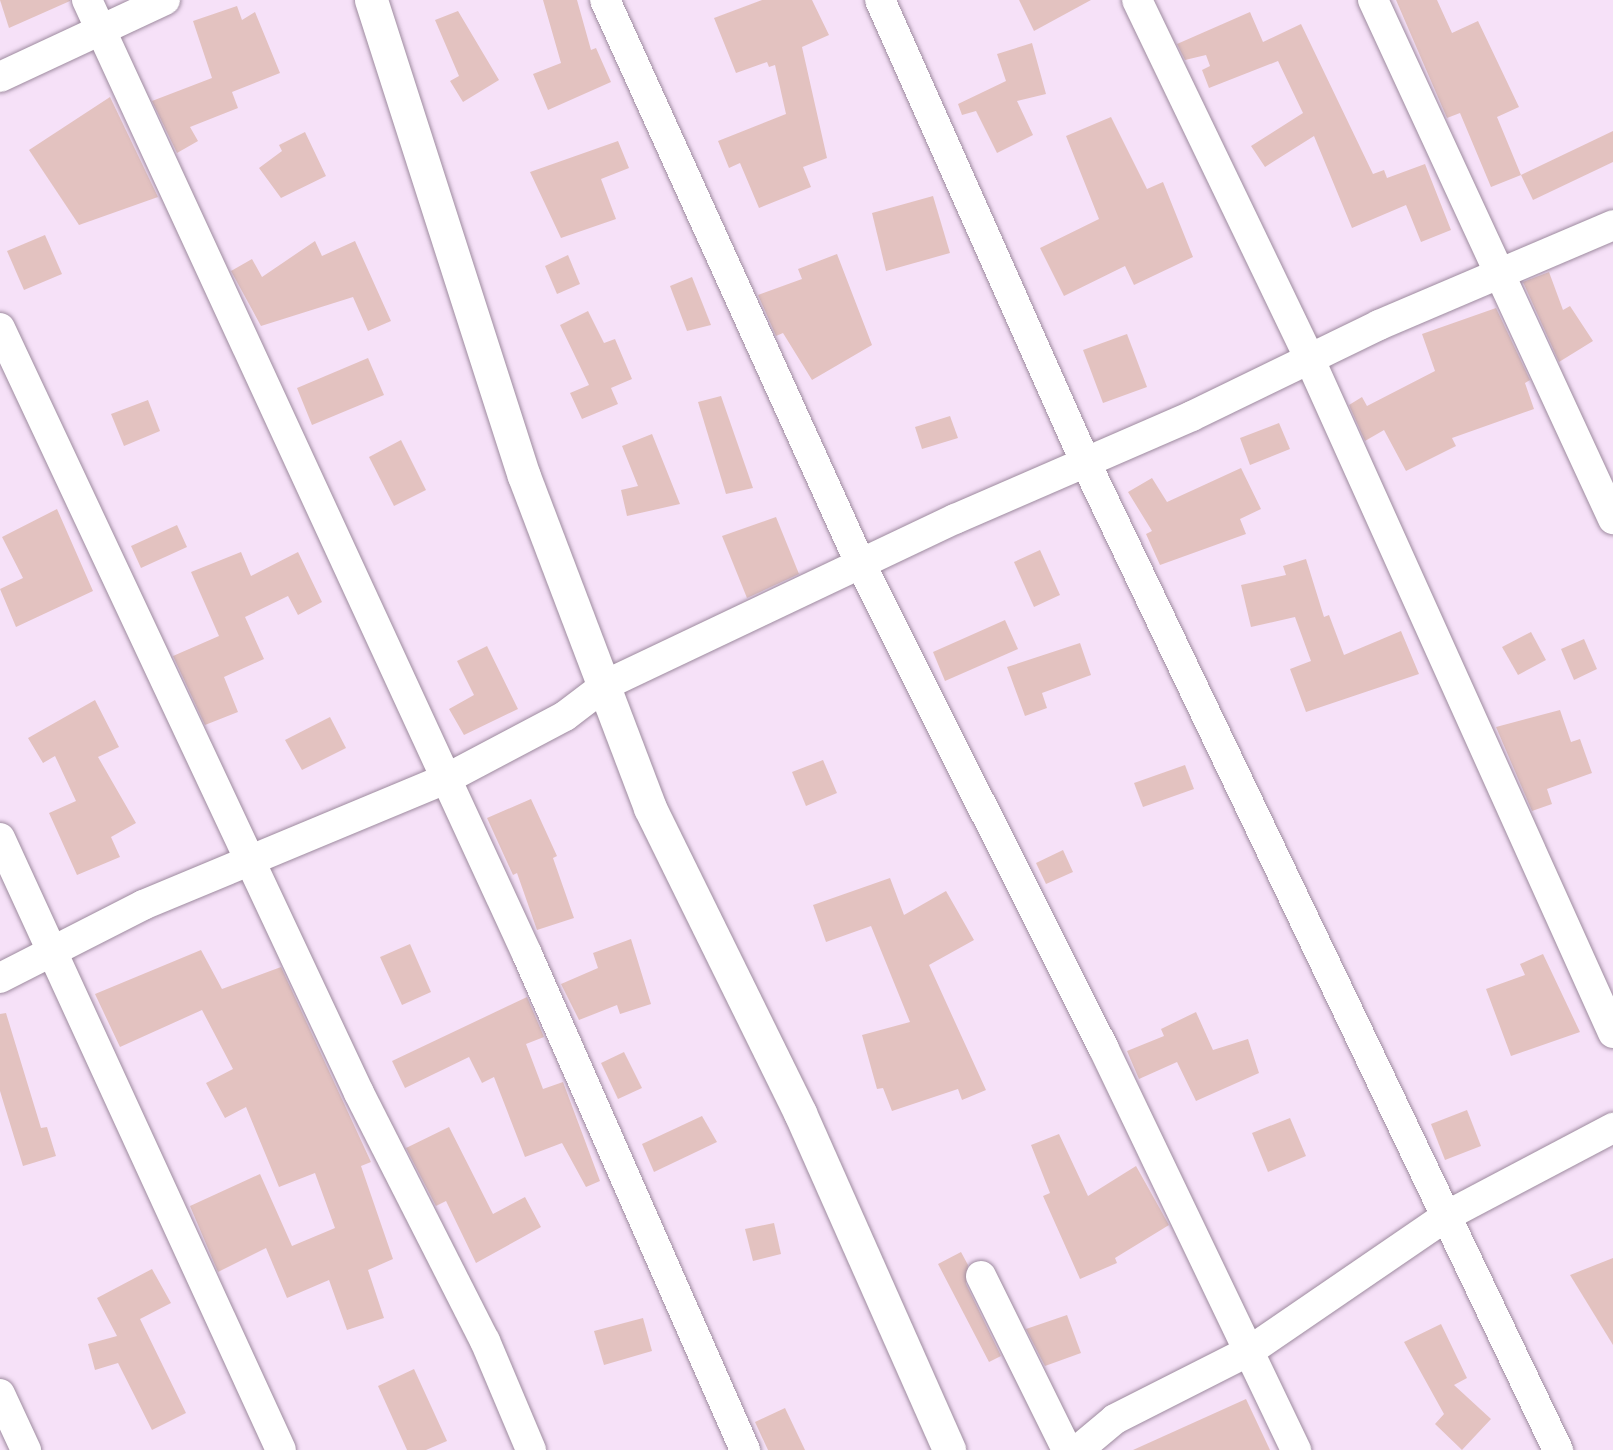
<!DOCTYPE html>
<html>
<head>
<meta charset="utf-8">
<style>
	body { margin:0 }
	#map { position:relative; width:1613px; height:1450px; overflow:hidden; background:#f6e1f8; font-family:"Space Grotesk",sans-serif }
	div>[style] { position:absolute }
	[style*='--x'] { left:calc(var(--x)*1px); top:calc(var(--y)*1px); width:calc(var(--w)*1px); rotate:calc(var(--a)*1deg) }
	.building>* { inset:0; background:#e3c2c0 }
	.roads { filter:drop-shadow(0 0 2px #9e8b9f) drop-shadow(0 0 2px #9e8b9f) }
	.minor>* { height:30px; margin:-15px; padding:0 15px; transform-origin:15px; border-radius:15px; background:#fff }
	.tertiary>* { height:33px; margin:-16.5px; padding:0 16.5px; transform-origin:16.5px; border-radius:16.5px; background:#fff }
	span { translate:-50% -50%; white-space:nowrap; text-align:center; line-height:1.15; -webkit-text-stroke:4.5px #f6e1f8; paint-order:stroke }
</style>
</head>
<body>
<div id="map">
	<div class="building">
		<i style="clip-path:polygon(0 0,70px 0,70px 1px,9px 28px)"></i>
		<i style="clip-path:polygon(543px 0,577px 0,591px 50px,596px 48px,611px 82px,548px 110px,533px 74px,561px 63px)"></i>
		<i style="clip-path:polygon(762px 0,812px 0,829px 35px,802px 47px,827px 158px,803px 167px,811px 187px,759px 208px,740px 163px,729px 168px,718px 141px,786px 114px,775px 65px,769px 67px,767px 62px,736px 73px,714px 18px)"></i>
		<i style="clip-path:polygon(1019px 0,1091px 0,1034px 31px)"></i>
		<i style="clip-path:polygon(1396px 0,1437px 0,1452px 33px,1478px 21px,1519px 107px,1497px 117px,1521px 175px,1491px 187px,1460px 113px,1447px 118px)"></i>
		<i style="clip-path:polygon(237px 6px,242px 20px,255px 12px,280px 73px,232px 92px,238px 108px,190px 127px,198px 141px,177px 153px,152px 101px,212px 78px,193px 21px)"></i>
		<i style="clip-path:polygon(458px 11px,499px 80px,463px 102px,450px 81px,459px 76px,435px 20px)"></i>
		<i style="clip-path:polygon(1250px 12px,1263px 42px,1301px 24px,1373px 174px,1384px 170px,1387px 178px,1425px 164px,1451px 230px,1421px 242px,1406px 205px,1352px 228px,1314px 136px,1265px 167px,1251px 146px,1303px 113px,1278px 61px,1209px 88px,1202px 70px,1210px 66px,1206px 55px,1185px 60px,1177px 44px)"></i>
		<i style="clip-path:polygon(1032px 43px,1046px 94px,1017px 101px,1033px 135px,997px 153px,976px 111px,962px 115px,958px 104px,1006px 81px,997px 54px)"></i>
		<i style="clip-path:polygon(110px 97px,158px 197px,79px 225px,29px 150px)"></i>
		<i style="clip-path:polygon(1111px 117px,1147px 189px,1163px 182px,1193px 257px,1134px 285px,1125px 266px,1064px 296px,1040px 248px,1099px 219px,1066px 136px)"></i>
		<i style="clip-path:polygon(1613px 131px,1613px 162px,1533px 200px,1521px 175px)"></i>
		<i style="clip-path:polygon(305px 132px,326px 176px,281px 198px,259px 168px,282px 151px,279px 145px)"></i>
		<i style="clip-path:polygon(618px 141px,629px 168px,601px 179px,616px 219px,561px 238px,530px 172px)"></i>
		<i style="clip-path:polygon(933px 196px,950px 253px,886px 271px,872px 213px)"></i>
		<i style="clip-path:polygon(45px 235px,62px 274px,24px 290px,7px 251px)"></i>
		<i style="clip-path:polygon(315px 241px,322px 256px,355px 241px,391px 321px,368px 331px,353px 297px,261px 326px,231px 271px,252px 259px,262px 277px)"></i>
		<i style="clip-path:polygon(837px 254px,872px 345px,812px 380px,783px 333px,776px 336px,758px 295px,802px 279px,798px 269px)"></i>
		<i style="clip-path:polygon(568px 255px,580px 284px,557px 294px,545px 266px)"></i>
		<i style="clip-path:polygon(1549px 272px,1563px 310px,1570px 306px,1593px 341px,1559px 362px,1523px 282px)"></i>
		<i style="clip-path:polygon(692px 277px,711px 325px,687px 331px,670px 286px)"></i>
		<i style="clip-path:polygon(1496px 308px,1530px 380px,1525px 383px,1534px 409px,1452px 438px,1456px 446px,1406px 471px,1384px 430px,1365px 441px,1349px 405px,1362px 397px,1367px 406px,1435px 371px,1422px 334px)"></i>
		<i style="clip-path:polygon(588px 311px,604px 343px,615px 339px,632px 379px,611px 388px,618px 404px,582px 419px,570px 393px,589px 385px,560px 325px)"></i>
		<i style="clip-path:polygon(1127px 334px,1147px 387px,1103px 403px,1083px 350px)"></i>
		<i style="clip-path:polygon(368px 358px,384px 395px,312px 425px,297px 388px)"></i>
		<i style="clip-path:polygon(721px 396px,753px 488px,726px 494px,698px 402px)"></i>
		<i style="clip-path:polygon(148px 400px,160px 431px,124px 446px,111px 414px)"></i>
		<i style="clip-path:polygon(950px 416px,958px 438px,922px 449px,915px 427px)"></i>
		<i style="clip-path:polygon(1279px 423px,1290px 449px,1250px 465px,1240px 438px)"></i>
		<i style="clip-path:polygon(652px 434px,680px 504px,627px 516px,621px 490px,638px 486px,622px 446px)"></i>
		<i style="clip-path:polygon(401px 440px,426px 490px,394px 506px,369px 457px)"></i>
		<i style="clip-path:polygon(1241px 468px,1261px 509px,1240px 519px,1246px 534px,1160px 565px,1146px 534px,1152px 531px,1128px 492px,1152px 478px,1167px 502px)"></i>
		<i style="clip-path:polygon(57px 509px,93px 591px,16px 627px,0 589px,23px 578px,2px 537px)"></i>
		<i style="clip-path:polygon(776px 517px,799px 574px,747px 598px,722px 536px)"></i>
		<i style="clip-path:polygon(177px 525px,187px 547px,141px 568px,131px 546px)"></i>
		<i style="clip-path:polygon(1040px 550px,1060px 595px,1034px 607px,1014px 562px)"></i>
		<i style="clip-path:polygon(241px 552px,251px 576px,298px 552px,322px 602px,298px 615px,288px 596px,245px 617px,264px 659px,224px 677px,238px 712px,205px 725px,173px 656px,219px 636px,191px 572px)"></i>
		<i style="clip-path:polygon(1306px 559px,1324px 617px,1329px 615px,1344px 655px,1401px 631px,1419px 674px,1306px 712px,1290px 669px,1311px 661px,1295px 617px,1251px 627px,1241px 585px,1286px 575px,1283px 566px)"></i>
		<i style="clip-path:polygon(1005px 620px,1018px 649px,945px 681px,933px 652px)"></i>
		<i style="clip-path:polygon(1531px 632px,1546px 660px,1518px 675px,1502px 647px)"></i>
		<i style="clip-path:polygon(1584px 639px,1597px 669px,1574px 680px,1561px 649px)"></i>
		<i style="clip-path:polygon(1080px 643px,1091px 675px,1042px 693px,1047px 708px,1025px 716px,1007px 667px)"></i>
		<i style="clip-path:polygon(487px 646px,518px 709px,464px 735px,449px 709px,474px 695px,457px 661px)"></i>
		<i style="clip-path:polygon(95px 700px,119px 747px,98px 757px,136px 823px,111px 837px,120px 857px,77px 875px,49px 813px,76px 801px,55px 756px,43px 763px,28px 738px)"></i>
		<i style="clip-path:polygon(1560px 710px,1571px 742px,1580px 739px,1592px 773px,1547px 789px,1552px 804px,1532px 811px,1496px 727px)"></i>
		<i style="clip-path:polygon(330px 717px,346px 748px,302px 770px,285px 740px)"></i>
		<i style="clip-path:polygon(823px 760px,837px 793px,806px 806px,792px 772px)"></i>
		<i style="clip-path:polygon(1185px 765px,1194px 789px,1143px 807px,1134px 783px)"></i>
		<i style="clip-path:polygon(531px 799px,557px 856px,553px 858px,574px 918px,537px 930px,517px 873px,513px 875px,487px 818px)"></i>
		<i style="clip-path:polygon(1063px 850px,1073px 872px,1046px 884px,1036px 863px)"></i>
		<i style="clip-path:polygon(890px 878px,904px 915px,946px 891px,974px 940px,929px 965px,986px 1090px,962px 1100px,958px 1089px,892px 1111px,883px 1088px,877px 1089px,862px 1035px,910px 1022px,871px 926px,826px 942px,813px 905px)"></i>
		<i style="clip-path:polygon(631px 939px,651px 1004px,620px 1014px,617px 1005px,579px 1020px,561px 984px,598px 968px,593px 953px)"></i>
		<i style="clip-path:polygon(410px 944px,431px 992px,402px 1005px,380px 957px)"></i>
		<i style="clip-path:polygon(201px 950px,222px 989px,281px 967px,371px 1162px,361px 1166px,393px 1259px,368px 1270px,384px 1318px,347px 1330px,329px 1280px,287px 1298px,266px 1248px,218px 1272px,190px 1206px,260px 1174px,292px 1246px,335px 1228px,315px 1173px,279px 1187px,246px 1107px,225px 1118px,206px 1083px,233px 1069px,202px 1010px,120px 1047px,95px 994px)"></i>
		<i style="clip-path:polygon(1543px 954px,1580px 1032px,1511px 1056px,1486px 989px,1525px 975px,1520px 964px)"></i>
		<i style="clip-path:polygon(527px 997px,544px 1037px,526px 1044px,543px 1089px,563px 1082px,600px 1181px,586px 1187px,562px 1143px,525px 1157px,494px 1077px,482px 1083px,469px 1057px,405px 1088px,392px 1061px)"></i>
		<i style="clip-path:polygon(1196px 1012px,1213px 1050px,1248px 1039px,1259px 1073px,1196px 1101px,1177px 1062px,1139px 1079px,1127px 1051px,1164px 1036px,1161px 1029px)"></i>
		<i style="clip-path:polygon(6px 1013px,41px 1128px,47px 1127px,56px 1156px,23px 1166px,0 1091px,0 1014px)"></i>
		<i style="clip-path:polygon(624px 1052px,642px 1088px,618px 1099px,601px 1063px)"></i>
		<i style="clip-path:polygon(1467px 1110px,1481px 1146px,1445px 1160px,1431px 1124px)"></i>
		<i style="clip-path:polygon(702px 1116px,717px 1142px,654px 1172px,642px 1144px)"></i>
		<i style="clip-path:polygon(1290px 1118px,1306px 1156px,1268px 1172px,1252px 1133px)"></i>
		<i style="clip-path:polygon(449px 1127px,493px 1214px,525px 1197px,541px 1227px,476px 1263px,446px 1201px,436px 1206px,406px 1148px)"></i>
		<i style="clip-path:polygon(1059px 1134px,1088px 1196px,1136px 1166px,1169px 1225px,1115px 1258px,1117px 1263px,1080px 1279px,1043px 1196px,1050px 1193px,1031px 1145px)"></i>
		<i style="clip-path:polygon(774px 1223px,781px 1254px,753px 1261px,745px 1229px)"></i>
		<i style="clip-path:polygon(961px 1252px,968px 1265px,966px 1284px,1001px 1356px,989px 1362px,938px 1264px)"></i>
		<i style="clip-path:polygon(1613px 1258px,1613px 1345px,1570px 1275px)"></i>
		<i style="clip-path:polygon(152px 1269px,171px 1303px,140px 1319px,186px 1413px,152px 1430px,118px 1363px,95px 1370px,88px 1344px,117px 1336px,97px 1298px)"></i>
		<i style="clip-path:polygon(1067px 1315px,1081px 1353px,1045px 1366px,1026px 1329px)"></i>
		<i style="clip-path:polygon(643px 1318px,652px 1351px,604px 1365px,594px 1331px)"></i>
		<i style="clip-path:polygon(1441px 1324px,1467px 1378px,1454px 1385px,1491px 1419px,1462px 1450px,1435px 1424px,1444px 1414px,1404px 1342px)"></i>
		<i style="clip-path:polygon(414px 1369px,447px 1441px,426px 1450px,407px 1450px,378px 1386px)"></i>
		<i style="clip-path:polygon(1246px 1399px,1270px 1450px,1133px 1450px)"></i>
		<i style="clip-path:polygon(785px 1408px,805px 1450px,768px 1450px,755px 1422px)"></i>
	</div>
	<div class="roads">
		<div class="minor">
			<i style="--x:87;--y:0;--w:1051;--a:65.24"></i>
			<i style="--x:527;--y:954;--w:542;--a:66.27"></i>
			<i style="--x:605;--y:0;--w:618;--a:65.63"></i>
			<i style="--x:860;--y:563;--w:542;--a:63.34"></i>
			<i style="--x:1103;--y:1047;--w:447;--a:64.4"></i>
			<i style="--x:880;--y:0;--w:502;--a:66.04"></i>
			<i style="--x:1084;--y:459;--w:1099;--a:64.44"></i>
			<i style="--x:1137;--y:0;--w:399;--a:64.3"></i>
			<i style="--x:1310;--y:360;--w:738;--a:65.76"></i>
			<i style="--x:1373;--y:0;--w:572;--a:65.18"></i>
			<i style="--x:0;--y:77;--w:182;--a:-25"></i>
			<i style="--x:0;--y:328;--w:845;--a:64.86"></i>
			<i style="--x:359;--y:1093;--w:278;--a:63.1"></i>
			<i style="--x:485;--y:1341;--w:118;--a:67.1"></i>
			<i style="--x:0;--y:838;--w:673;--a:65.34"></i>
			<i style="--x:0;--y:978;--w:161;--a:-27"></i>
			<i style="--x:143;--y:905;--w:326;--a:-22.6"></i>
			<i style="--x:444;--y:780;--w:137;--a:-27.9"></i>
			<i style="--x:565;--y:716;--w:53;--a:-37.3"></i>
			<i style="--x:607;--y:684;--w:385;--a:-25.4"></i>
			<i style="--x:955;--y:519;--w:258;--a:-23.5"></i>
			<i style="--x:1192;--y:416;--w:208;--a:-25.9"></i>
			<i style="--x:1379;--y:325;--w:254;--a:-23.1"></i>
			<i style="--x:981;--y:1276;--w:194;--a:63.7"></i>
			<i style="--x:0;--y:1394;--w:62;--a:65.1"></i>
			<i style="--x:1078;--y:1450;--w:48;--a:-40"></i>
			<i style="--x:1115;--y:1419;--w:153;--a:-26.9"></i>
			<i style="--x:1251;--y:1350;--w:239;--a:-34.4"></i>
			<i style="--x:1448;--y:1215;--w:187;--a:-27.8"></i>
		</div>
		<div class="tertiary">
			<i style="--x:371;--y:0;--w:500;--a:72.2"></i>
			<i style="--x:524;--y:476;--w:355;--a:69.2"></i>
			<i style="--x:650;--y:808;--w:340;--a:63.8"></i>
			<i style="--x:800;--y:1113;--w:368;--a:66.1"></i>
		</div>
	</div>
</div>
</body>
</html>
